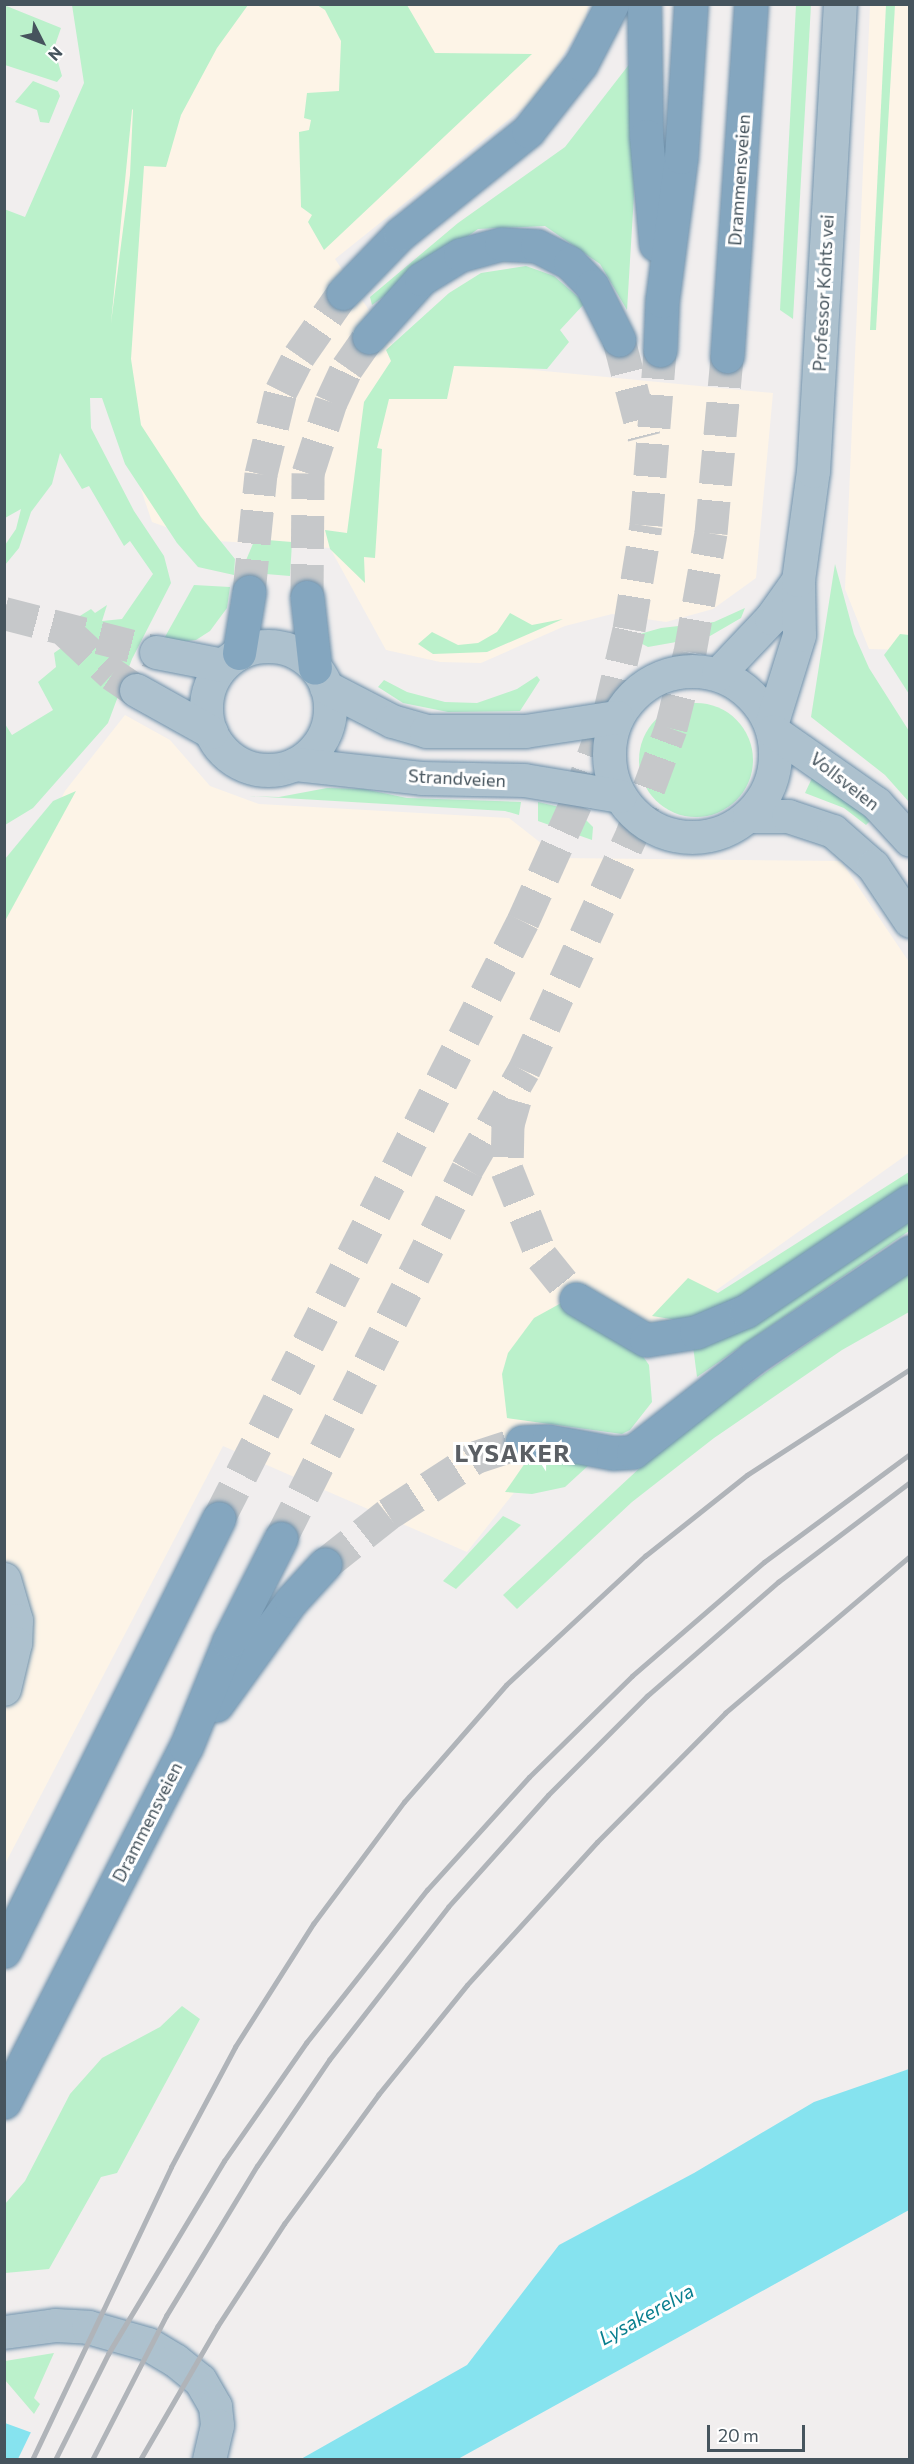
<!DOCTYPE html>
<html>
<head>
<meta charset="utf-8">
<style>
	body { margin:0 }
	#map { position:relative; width:914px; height:2464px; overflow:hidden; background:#f1eeee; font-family:Commissioner,sans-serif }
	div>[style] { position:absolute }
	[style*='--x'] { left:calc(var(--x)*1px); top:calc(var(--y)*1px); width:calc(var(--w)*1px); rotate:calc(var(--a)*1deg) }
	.commercial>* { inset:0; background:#fdf4e7 }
	.green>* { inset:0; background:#bbf1cb }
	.round { border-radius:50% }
	.water>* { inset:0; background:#86e3ef }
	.pier>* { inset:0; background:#f1eeee }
	.major-tunnel>* { height:33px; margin-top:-16.5px; transform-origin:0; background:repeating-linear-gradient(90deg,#c6c8ca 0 33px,transparent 0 49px) }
	.highway-tunnel>* { height:33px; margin-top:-16.5px; transform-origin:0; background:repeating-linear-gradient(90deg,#c6c8ca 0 33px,transparent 0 49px) }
	.roads { filter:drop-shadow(0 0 2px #6f91ab) drop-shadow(0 0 2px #6f91ab) }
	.major>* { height:33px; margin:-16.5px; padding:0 16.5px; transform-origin:16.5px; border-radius:16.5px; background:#adc1ce }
	.major>.ring { margin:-16.5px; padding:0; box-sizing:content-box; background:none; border:33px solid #adc1ce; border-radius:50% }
	.highway>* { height:33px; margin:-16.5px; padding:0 16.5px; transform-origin:16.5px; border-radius:16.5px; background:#84a6bf }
	.rail>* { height:4.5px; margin:-2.25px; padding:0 2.25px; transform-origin:2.25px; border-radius:2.25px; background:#b0b4b9 }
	span { translate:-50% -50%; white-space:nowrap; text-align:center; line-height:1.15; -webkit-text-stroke:6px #fff; paint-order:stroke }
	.street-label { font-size:18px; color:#46545d }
	.water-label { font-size:20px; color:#097f8f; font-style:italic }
	.district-label { font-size:24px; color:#5b5f64; font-weight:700; letter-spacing:1.5px }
	.frame { position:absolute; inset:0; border:6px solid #46545d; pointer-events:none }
	.north { position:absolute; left:12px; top:12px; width:60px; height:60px; -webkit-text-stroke:4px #fff; paint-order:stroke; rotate:132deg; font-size:16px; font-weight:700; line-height:24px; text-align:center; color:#46545d }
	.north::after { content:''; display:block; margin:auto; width:21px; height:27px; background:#46545d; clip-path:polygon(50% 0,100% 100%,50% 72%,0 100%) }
	.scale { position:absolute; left:707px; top:2425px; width:98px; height:27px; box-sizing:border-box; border:3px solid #46545d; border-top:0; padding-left:8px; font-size:18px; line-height:21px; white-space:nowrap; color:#46545d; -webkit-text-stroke:4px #fff; paint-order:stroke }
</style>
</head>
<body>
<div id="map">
	<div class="commercial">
		<i style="clip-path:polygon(181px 5px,588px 5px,586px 18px,538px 96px,335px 259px,400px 357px,773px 393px,756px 578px,713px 609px,666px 622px,612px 614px,565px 626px,481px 663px,440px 662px,386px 650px,330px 548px,202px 540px,152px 522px,86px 326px,110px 114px)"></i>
		<i style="clip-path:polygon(870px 5px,909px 5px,909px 650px,869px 649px,845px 589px)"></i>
		<i style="clip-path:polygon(125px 715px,170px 740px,210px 786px,259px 804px,509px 818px,560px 858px,841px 861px,909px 962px,909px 1153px,621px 1358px,467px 1552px,223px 1446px,5px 1864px,5px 906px,65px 791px)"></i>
	</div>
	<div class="green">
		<i style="clip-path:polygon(4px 5px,61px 28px,54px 48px,62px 76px,57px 82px,5px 65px)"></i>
		<i style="clip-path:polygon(evenodd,72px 5px,248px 5px,217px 48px,181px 115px,166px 167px,144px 166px,131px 359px,141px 425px,201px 517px,235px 559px,234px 575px,198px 567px,177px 543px,125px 464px,102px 398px,90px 398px,91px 428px,134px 511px,164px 556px,171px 583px,132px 659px,108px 723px,33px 808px,5px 825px,5px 724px,12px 735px,53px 710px,38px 682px,56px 667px,54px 653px,71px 641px,64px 626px,91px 609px,95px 613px,107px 605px,102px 621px,122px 619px,153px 574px,130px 541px,124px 546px,89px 486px,82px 489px,60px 453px,52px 484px,31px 512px,19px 548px,5px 565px,5px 545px,16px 529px,21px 509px,5px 518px,4px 209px,25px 217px,84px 83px,72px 5px,133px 109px,130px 175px,111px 323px,132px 110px,133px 109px)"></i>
		<i style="clip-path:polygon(317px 5px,407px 5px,435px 53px,532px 54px,324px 250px,308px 222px,312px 215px,301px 207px,299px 132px,309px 130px,311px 120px,304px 118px,307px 93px,339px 91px,341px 41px,325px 10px)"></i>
		<i style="clip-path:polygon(796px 5px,811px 5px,793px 319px,780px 310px)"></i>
		<i style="clip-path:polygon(886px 5px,895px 5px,876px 330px,870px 330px)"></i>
		<i style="clip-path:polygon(631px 62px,634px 195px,627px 310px,600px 264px,545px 226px,478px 229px,372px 305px,370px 297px,458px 223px,565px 147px)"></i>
		<i style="clip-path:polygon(33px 81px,58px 91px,60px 96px,49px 123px,40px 122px,37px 110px,15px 102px)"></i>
		<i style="clip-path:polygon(526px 266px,554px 276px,585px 303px,560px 330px,569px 342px,547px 369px,454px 366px,447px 399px,389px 399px,377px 448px,382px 449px,375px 558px,364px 557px,365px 583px,330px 549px,325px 530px,347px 533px,364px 402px,391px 361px,386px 350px,449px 293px,481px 273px)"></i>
		<i style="clip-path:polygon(255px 539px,292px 542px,290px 576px,241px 572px)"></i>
		<i style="clip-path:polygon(835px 564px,854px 634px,869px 668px,909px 731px,909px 802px,885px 775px,811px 717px)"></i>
		<i style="clip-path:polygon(194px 585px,230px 587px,227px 608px,210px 631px,196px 640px,161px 644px)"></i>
		<i style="clip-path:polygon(745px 608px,741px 618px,710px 636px,648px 647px,629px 637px,661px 628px,714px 622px)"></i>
		<i style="clip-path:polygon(510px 613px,532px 625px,563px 619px,487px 652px,433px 654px,418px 644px,432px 632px,458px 645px,478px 643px,497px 632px)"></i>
		<i style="clip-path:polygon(900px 634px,909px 635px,909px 694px,884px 655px)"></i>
		<i style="clip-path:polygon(537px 676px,540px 680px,520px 711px,448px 712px,403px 703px,378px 687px,384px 680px,407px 692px,445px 702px,477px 703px,517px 689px)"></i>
		<i class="round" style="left:639px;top:703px;width:114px;height:114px"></i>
		<i style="clip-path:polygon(812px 778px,850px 802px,870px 821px,866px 825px,844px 808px,805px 793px)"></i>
		<i style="clip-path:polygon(327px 788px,364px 789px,407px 798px,521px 802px,519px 815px,505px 811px,249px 796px,279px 797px)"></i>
		<i style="clip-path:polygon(76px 791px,5px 921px,5px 859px,53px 801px)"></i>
		<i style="clip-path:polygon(538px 802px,577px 811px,593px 827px,592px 840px,538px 821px)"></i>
		<i style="clip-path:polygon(909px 1172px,909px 1192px,727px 1308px,683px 1321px,652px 1316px,688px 1278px,718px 1293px)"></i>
		<i style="clip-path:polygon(909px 1220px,909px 1231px,697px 1377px,693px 1346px)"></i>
		<i style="clip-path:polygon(909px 1273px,909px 1312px,842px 1350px,714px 1438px,632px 1502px,517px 1609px,503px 1595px,644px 1464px,729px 1398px)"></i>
		<i style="clip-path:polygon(563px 1302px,640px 1352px,649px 1365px,652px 1402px,630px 1430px,622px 1434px,507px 1418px,502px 1374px,508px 1353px,534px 1318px)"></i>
		<i style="clip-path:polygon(532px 1453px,590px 1464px,565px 1487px,532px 1494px,505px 1492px)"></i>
		<i style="clip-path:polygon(503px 1516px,521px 1525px,456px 1589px,443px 1581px)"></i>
		<i style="clip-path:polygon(182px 2006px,200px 2019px,117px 2173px,101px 2177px,49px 2269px,5px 2273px,5px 2204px,25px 2181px,70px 2094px,102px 2058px,160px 2027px)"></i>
		<i style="clip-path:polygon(54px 2353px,34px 2398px,40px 2404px,34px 2414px,5px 2380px,5px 2361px)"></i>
	</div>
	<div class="water">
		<i style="clip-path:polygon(909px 2069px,909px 2210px,458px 2459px,301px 2459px,467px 2365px,559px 2245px,694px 2173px,814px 2102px)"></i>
		<i style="clip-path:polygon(5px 2423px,104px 2459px,5px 2459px)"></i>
	</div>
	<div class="pier">
		<i style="clip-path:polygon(32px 2430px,105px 2457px,107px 2460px,18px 2459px)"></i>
	</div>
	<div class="major-tunnel">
		<i style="--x:4;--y:613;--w:157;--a:14.4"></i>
		<i style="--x:66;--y:631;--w:63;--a:43.1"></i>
		<i style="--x:112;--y:674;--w:29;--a:34"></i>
	</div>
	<div class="highway-tunnel">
		<i style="--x:619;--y:340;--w:100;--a:75.5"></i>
		<i style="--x:249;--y:592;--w:119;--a:-84.2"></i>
		<i style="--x:261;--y:474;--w:85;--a:-76.5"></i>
		<i style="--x:281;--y:391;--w:39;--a:-63"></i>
		<i style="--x:299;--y:356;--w:77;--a:-55.1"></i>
		<i style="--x:307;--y:597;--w:124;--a:-89.5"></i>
		<i style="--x:308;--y:473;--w:75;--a:-72.1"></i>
		<i style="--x:331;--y:402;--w:38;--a:-65"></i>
		<i style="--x:347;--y:368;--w:38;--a:-55"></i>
		<i style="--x:515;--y:1100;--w:25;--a:106"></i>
		<i style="--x:508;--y:1124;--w:46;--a:91.2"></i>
		<i style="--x:507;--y:1170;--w:94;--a:68.1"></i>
		<i style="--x:542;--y:1257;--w:54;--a:51"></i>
		<i style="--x:219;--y:1518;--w:670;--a:-63.01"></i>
		<i style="--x:523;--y:921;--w:129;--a:-65.8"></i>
		<i style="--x:576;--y:803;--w:99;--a:-69.9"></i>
		<i style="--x:610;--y:710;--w:83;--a:-76.8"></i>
		<i style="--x:629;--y:629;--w:105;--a:-80.7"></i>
		<i style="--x:646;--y:525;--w:176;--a:-85.4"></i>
		<i style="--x:281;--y:1538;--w:413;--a:-63.2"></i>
		<i style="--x:467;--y:1169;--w:114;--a:-60.1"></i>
		<i style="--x:524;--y:1070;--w:260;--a:-65.4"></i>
		<i style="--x:632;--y:834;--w:113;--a:-69.8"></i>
		<i style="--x:671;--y:728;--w:78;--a:-76"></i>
		<i style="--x:690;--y:652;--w:121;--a:-80"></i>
		<i style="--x:711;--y:533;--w:178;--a:-84.8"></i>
		<i style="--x:325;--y:1564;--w:80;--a:-38.4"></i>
		<i style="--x:388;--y:1514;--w:105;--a:-32.9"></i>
		<i style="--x:476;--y:1457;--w:48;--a:-18.1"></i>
	</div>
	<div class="roads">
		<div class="major">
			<i class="ring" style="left:206px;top:646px;width:91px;height:91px"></i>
			<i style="--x:156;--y:652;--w:68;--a:11"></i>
			<i class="ring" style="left:609px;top:671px;width:133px;height:133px"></i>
			<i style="--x:718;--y:674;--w:77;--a:-46.6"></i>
			<i style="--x:771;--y:618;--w:47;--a:-54.6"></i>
			<i style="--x:326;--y:687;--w:74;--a:27.3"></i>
			<i style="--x:392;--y:721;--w:35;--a:16"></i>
			<i style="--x:426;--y:731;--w:99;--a:0"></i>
			<i style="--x:525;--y:731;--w:93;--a:-8.7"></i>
			<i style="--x:136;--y:690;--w:86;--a:29.2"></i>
			<i style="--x:771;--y:725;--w:94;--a:-72.7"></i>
			<i style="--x:799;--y:635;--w:55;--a:-91"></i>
			<i style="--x:798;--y:580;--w:110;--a:-82.2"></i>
			<i style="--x:813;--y:471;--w:468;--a:-86.7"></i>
			<i style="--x:773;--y:731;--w:126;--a:35"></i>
			<i style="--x:876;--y:803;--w:50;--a:47.4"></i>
			<i style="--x:295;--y:764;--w:127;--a:6.3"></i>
			<i style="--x:421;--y:778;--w:103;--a:1.1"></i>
			<i style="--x:524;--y:780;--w:97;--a:9.5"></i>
			<i style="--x:749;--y:816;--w:39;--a:0"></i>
			<i style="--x:788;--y:816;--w:47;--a:18.4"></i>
			<i style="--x:833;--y:831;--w:53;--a:41.2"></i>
			<i style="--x:873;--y:866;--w:66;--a:56.1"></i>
			<i style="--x:4;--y:1579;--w:43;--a:73.7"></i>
			<i style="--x:16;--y:1620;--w:23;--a:92"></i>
			<i style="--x:15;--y:1643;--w:47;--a:103.4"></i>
			<i style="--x:4;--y:2332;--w:51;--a:-7.8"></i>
			<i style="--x:55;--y:2325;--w:33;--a:3"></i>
			<i style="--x:88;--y:2327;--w:62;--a:15.8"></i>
			<i style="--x:148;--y:2344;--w:31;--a:31"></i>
			<i style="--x:175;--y:2360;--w:32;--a:39"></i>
			<i style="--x:200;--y:2380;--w:30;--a:60"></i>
			<i style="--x:215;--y:2406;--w:19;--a:84"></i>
			<i style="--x:217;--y:2425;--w:36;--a:103"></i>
		</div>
		<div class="highway">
			<i style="--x:644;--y:4;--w:132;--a:89.1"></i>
			<i style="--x:646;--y:136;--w:109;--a:84.8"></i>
			<i style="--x:343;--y:293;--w:82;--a:-46"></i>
			<i style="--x:400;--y:234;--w:164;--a:-38.8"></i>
			<i style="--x:528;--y:131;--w:85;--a:-51.7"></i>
			<i style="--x:581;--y:64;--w:68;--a:-62.7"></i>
			<i style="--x:369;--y:337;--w:78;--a:-48.1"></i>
			<i style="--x:421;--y:279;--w:46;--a:-31.6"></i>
			<i style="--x:460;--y:255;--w:42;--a:-15"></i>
			<i style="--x:501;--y:244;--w:36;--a:3"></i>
			<i style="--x:537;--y:246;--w:37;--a:27"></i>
			<i style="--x:570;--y:263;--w:32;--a:46"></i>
			<i style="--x:592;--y:286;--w:60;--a:63.4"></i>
			<i style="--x:660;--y:350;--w:49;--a:-87.7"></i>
			<i style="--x:662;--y:301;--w:145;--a:-82.5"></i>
			<i style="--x:681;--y:157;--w:153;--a:-86.3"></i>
			<i style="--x:727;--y:356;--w:353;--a:-86.1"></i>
			<i style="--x:307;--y:597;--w:71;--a:83.6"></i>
			<i style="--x:239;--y:653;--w:62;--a:-80.7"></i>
			<i style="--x:576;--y:1299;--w:81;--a:30.4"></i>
			<i style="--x:646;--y:1340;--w:51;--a:-9.1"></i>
			<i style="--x:696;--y:1332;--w:54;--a:-22.8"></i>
			<i style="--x:746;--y:1311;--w:197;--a:-33.9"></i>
			<i style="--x:522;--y:1442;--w:26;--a:-2"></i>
			<i style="--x:548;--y:1441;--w:66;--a:10.5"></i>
			<i style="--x:613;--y:1453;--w:20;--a:-3"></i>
			<i style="--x:633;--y:1452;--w:154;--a:-38.1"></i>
			<i style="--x:754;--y:1357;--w:188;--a:-33.9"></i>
			<i style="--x:216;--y:1705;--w:128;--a:-54.2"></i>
			<i style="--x:291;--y:1601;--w:50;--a:-47.4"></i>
			<i style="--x:4;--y:1951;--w:483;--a:-63.6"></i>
			<i style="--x:4;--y:2102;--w:399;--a:-62.9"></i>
			<i style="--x:186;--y:1747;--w:114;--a:-67.9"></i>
			<i style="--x:229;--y:1641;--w:115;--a:-63.2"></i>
		</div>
	</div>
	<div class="rail">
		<i style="--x:32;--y:2460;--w:324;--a:-64.6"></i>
		<i style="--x:171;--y:2167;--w:136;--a:-61.9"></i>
		<i style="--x:235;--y:2047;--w:146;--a:-57.6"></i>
		<i style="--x:313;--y:1924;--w:152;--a:-53.3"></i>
		<i style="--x:404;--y:1802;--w:155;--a:-48.9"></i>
		<i style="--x:506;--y:1685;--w:190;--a:-42.9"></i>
		<i style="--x:645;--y:1556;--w:130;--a:-38.5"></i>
		<i style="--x:747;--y:1475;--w:194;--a:-33"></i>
		<i style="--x:55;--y:2460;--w:119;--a:-63.4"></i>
		<i style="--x:108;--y:2354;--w:225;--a:-59"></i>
		<i style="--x:224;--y:2161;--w:144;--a:-55.2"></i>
		<i style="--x:306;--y:2043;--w:195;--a:-51.7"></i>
		<i style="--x:427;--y:1890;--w:152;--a:-47.9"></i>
		<i style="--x:529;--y:1777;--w:144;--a:-44.4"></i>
		<i style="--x:632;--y:1676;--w:174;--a:-40.8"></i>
		<i style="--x:764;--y:1562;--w:182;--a:-36.5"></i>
		<i style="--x:92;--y:2460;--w:162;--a:-62.8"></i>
		<i style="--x:166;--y:2316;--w:175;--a:-58.8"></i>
		<i style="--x:257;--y:2166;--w:128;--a:-55.8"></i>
		<i style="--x:329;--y:2060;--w:194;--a:-52.1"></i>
		<i style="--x:448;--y:1907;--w:150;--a:-48.2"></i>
		<i style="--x:548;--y:1795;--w:140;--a:-45"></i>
		<i style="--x:647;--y:1696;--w:174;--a:-41"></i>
		<i style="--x:778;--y:1582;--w:166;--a:-37.1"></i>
		<i style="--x:140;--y:2460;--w:154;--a:-59.9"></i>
		<i style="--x:217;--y:2327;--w:123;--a:-57"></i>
		<i style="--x:284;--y:2224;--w:160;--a:-53.9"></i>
		<i style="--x:378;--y:2095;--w:141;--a:-51"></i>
		<i style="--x:467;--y:1985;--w:193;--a:-47.7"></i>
		<i style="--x:597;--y:1842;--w:182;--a:-45.2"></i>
		<i style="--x:725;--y:1713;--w:243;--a:-40.3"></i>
	</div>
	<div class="street-label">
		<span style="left:739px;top:180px;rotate:-86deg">Drammensveien</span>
		<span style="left:823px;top:293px;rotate:-87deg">Professor Kohts vei</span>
		<span style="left:457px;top:778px;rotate:3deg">Strandveien</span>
		<span style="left:845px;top:781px;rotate:38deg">Vollsveien</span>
		<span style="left:147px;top:1822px;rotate:-63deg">Drammensveien</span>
	</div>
	<div class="water-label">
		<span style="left:646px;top:2314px;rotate:-29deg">Lysakerelva</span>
	</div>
	<div class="district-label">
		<span style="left:513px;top:1453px">LYSAKER</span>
	</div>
	<div class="frame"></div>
	<div class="north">N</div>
	<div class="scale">20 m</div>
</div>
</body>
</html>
